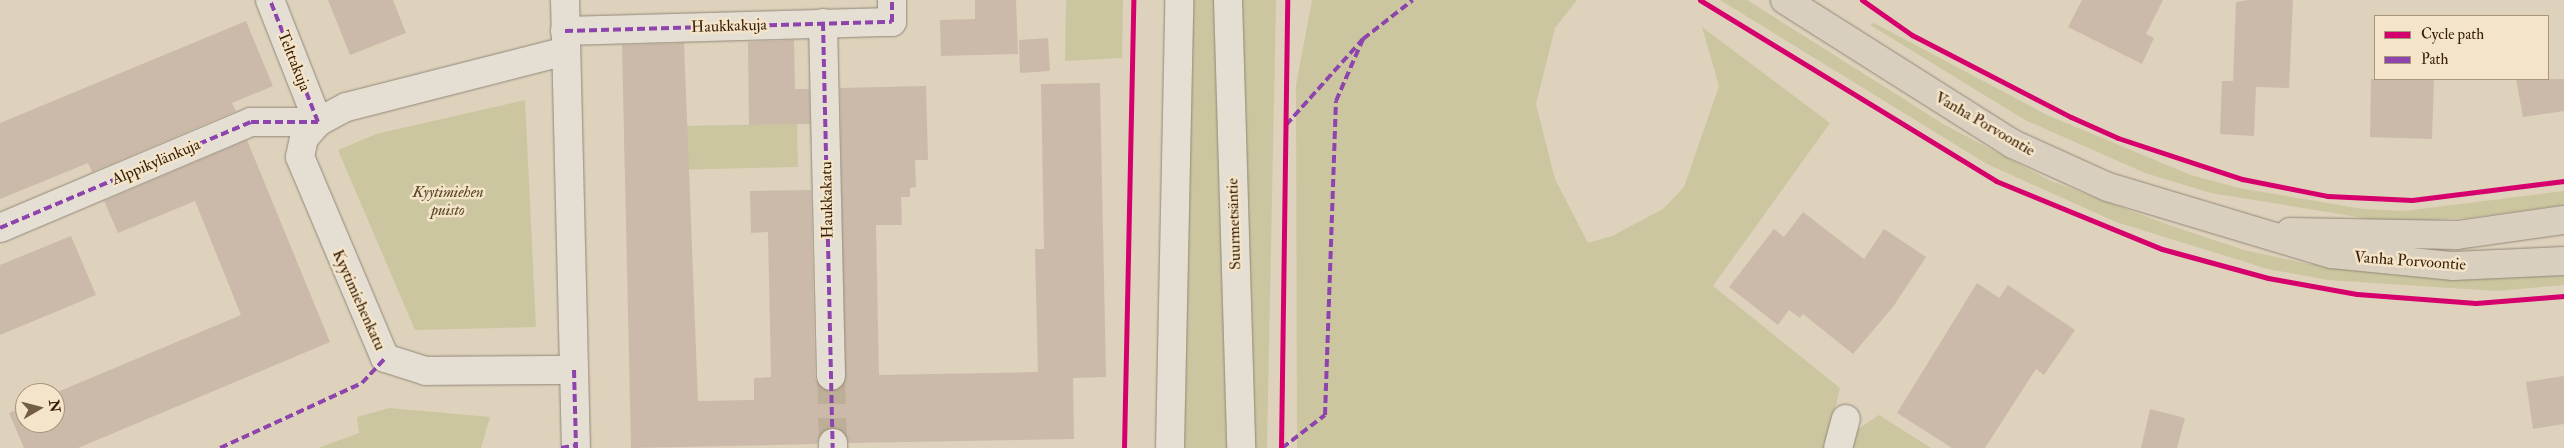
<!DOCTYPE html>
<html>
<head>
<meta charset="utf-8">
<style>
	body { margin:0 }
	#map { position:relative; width:2564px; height:448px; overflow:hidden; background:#ded2bc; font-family:"IM FELL Double Pica",serif }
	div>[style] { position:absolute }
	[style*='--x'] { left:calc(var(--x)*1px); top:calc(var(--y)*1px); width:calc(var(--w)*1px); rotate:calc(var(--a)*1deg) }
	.green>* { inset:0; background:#cbc69f }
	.building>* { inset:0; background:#cbbaa9 }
	.street-tunnel>* { height:28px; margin-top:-14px; transform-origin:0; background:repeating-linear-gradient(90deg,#bdae97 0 28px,transparent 0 42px) }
	.roads { filter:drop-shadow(0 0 1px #928778) drop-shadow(0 0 1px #928778) }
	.street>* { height:28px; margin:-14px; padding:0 14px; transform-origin:14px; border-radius:14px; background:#e5ded3 }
	.secondary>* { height:28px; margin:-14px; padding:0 14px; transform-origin:14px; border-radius:14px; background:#e5ded3 }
	.primary>* { height:28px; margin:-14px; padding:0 14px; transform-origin:14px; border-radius:14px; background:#d9cfbf }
	.quiet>* { height:4px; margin-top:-2px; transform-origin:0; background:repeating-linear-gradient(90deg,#8e44ad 0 8px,transparent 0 12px) }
	.cycleway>* { height:5px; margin:-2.5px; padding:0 2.5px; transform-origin:2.5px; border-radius:2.5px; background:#d6006c }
	span { translate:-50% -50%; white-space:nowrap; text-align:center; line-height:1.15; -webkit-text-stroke:5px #f3e4ca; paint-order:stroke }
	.street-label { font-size:16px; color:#3a1e02 }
	.park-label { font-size:16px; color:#5a4624; font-style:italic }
	.legend { position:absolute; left:2374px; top:15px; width:175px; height:65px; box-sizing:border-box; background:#f3e4ca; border:1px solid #a9957a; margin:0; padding:6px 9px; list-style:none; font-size:15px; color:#3a1e02 }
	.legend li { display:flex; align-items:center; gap:10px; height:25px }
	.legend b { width:25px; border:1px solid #a9957a }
	.north { position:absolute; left:15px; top:383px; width:50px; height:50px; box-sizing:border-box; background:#f3e4ca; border:1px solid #a9957a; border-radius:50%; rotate:82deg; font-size:14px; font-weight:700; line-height:20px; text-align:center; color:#3a1e02 }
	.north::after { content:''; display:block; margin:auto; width:18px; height:22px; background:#735d43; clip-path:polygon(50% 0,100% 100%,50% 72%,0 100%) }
</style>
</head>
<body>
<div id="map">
	<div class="green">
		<i style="clip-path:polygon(1066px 0,1123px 0,1122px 58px,1065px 61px)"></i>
		<i style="clip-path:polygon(1192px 0,1214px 0,1228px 448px,1184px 448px)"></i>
		<i style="clip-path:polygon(1240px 0,1276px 0,1267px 448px,1254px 448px)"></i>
		<i style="clip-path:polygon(1312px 0,1577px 0,1555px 28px,1536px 104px,1555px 179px,1588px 243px,1612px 236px,1663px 209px,1684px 187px,1719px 86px,1702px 27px,1830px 123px,1713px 286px,1840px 388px,1826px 448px,1297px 448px,1296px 85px)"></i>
		<i style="clip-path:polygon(1720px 0,1747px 0,1945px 125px,2051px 181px,2166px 224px,2244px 250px,2309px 264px,2468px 279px,2564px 275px,2564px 285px,2496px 291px,2328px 280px,2268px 269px,2116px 222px,1987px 164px)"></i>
		<i style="clip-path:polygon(1874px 23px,2047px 115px,2191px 175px,2239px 188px,2363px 209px,2405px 211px,2564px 191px,2564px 205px,2467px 218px,2388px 222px,2211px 193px,2145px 173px,2025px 120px,1870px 25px)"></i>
		<i style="clip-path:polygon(525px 100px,536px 327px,415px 330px,338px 150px,376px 134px)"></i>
		<i style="clip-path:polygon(797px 124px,798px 167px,625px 171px,624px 127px)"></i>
		<i style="clip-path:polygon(389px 408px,490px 417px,481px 448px,318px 448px,359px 433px,357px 417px)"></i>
		<i style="clip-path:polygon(1879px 415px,1931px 448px,1848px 448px,1852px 433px)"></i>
	</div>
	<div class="building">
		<i style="clip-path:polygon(328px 0,393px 0,406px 33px,350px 55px)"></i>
		<i style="clip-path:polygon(975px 0,1016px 0,1018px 54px,941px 56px,940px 20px,975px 19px)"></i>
		<i style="clip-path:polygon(2082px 0,2163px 0,2146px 34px,2154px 38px,2142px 64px,2068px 27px)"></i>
		<i style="clip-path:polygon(2248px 0,2293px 0,2289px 88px,2256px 87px,2254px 136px,2220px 134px,2222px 81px,2233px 81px,2236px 2px)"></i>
		<i style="clip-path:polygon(246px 21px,273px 86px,232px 103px,236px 111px,92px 172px,88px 163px,0 199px,0 123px)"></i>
		<i style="clip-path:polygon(1048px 38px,1050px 71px,1020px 73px,1019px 40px)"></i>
		<i style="clip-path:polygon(794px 40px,795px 89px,809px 89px,810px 124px,749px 125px,748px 42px)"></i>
		<i style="clip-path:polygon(684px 43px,698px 401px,754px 400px,754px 378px,771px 377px,768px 232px,751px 233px,750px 191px,811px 190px,815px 377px,818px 384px,831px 392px,845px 383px,840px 88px,926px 86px,928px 160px,915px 160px,916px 187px,910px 188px,910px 197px,901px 197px,902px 225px,876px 225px,879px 375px,1038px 372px,1035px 249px,1044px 249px,1041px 84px,1100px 83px,1106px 377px,1073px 378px,1074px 439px,849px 443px,841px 430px,833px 427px,820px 435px,817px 444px,631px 448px,622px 45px)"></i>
		<i style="clip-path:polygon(2371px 79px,2434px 79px,2432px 139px,2370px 137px)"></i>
		<i style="clip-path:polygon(2516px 79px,2564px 79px,2564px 111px,2523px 117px)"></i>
		<i style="clip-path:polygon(247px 140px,330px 342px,78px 448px,24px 448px,9px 413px,25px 406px,25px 423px,55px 423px,55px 393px,241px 315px,195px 201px,118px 233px,104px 201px)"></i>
		<i style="clip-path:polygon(1803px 212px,1864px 259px,1884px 229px,1926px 257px,1893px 307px,1853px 354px,1803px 314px,1800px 318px,1789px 310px,1778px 325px,1729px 287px,1774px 229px,1784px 237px)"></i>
		<i style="clip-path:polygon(71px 236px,96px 295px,0 335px,0 265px)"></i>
		<i style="clip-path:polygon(1977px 283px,1999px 298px,2008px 285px,2075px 330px,2044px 375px,2036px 369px,1985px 448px,1952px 448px,1897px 413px)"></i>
		<i style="clip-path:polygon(2564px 376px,2564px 424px,2533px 429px,2526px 382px)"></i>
		<i style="clip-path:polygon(2150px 409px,2185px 418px,2177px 448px,2141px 448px)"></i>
	</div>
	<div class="street-tunnel">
		<i style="--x:831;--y:376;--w:67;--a:88.3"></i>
	</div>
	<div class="roads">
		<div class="street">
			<i style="--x:270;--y:0;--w:131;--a:68.5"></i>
			<i style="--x:565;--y:0;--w:448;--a:88.6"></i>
			<i style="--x:823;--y:23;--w:353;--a:88.7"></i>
			<i style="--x:565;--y:31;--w:327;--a:-1.6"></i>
			<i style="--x:892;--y:22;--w:22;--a:-90"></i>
			<i style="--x:566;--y:51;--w:227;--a:165.7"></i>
			<i style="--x:346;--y:107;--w:32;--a:152"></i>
			<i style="--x:318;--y:122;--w:21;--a:131"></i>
			<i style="--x:304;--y:138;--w:19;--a:102"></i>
			<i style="--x:300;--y:157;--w:218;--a:67.1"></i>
			<i style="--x:385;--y:358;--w:43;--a:17.6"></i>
			<i style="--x:426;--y:371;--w:148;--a:-0.4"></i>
			<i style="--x:0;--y:228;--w:272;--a:-22.9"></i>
			<i style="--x:251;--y:122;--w:67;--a:0"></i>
			<i style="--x:833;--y:443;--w:5;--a:90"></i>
			<i style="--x:1838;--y:448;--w:30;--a:-75"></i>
		</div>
		<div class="secondary">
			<i style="--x:1228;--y:0;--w:448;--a:88.3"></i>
			<i style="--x:1170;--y:448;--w:448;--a:-88.8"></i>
		</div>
		<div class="primary">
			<i style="--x:1785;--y:0;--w:270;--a:32.3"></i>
			<i style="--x:2013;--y:144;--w:104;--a:24.4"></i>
			<i style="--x:2108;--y:187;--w:234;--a:16.7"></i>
			<i style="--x:2332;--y:254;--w:122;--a:5.7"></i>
			<i style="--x:2453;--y:266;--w:111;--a:-2.6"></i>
			<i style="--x:2290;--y:232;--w:167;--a:1"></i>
			<i style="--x:2457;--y:235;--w:108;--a:-8"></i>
		</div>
	</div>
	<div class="quiet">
		<i style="--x:823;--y:23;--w:425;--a:88.7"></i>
		<i style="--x:565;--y:31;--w:327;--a:-1.6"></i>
		<i style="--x:892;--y:22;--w:22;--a:-90"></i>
		<i style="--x:1286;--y:125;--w:115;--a:-48.2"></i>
		<i style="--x:1363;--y:39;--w:63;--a:-38"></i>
		<i style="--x:0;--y:228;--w:272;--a:-22.9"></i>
		<i style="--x:251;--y:122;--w:67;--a:0"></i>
		<i style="--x:318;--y:122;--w:131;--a:-111.5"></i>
		<i style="--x:574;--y:370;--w:78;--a:88.5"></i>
		<i style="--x:220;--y:448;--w:156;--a:-24.6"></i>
		<i style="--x:362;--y:383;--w:34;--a:-47"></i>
		<i style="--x:561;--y:448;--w:15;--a:-11"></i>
		<i style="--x:1282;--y:448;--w:54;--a:-37.5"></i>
		<i style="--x:1325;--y:415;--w:314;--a:-88"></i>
		<i style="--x:1336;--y:101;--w:68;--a:-66.5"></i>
	</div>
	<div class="cycleway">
		<i style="--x:1700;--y:0;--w:347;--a:31.4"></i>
		<i style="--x:1996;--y:181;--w:179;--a:22.3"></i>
		<i style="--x:2162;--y:249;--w:110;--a:15.3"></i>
		<i style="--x:2268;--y:278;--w:90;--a:10.2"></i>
		<i style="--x:2357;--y:294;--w:119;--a:4.3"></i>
		<i style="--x:2476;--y:303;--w:88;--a:-4.5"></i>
		<i style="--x:1862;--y:0;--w:61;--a:35"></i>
		<i style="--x:1912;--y:35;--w:179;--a:27.3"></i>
		<i style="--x:2071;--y:117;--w:51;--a:24.1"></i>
		<i style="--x:2118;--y:138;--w:131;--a:18.3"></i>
		<i style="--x:2242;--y:179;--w:88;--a:11.2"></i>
		<i style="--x:2328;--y:196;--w:84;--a:2.7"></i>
		<i style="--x:2412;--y:200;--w:153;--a:-7.1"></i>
		<i style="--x:1124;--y:448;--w:448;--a:-88.8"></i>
		<i style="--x:1281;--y:448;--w:448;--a:-89.2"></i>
	</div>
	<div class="street-label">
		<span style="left:729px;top:26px;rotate:-2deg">Haukkakuja</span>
		<span style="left:294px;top:61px;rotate:68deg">Telttakuja</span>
		<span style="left:1985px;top:124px;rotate:30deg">Vanha Porvoontie</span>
		<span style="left:156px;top:162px;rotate:-23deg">Alppikylänkuja</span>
		<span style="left:827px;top:200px;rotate:-91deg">Haukkakatu</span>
		<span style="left:1234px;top:224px;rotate:-92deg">Suurmetsäntie</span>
		<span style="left:2410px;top:261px;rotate:4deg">Vanha Porvoontie</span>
		<span style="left:359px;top:300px;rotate:66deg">Kyytimiehenkatu</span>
	</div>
	<div class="park-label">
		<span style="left:448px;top:201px">Kyytimiehen<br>puisto</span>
	</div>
	<ul class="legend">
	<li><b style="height:6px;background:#d6006c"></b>Cycle path</li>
	<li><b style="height:6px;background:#8e44ad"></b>Path</li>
	</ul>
	<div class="north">N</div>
</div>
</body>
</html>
